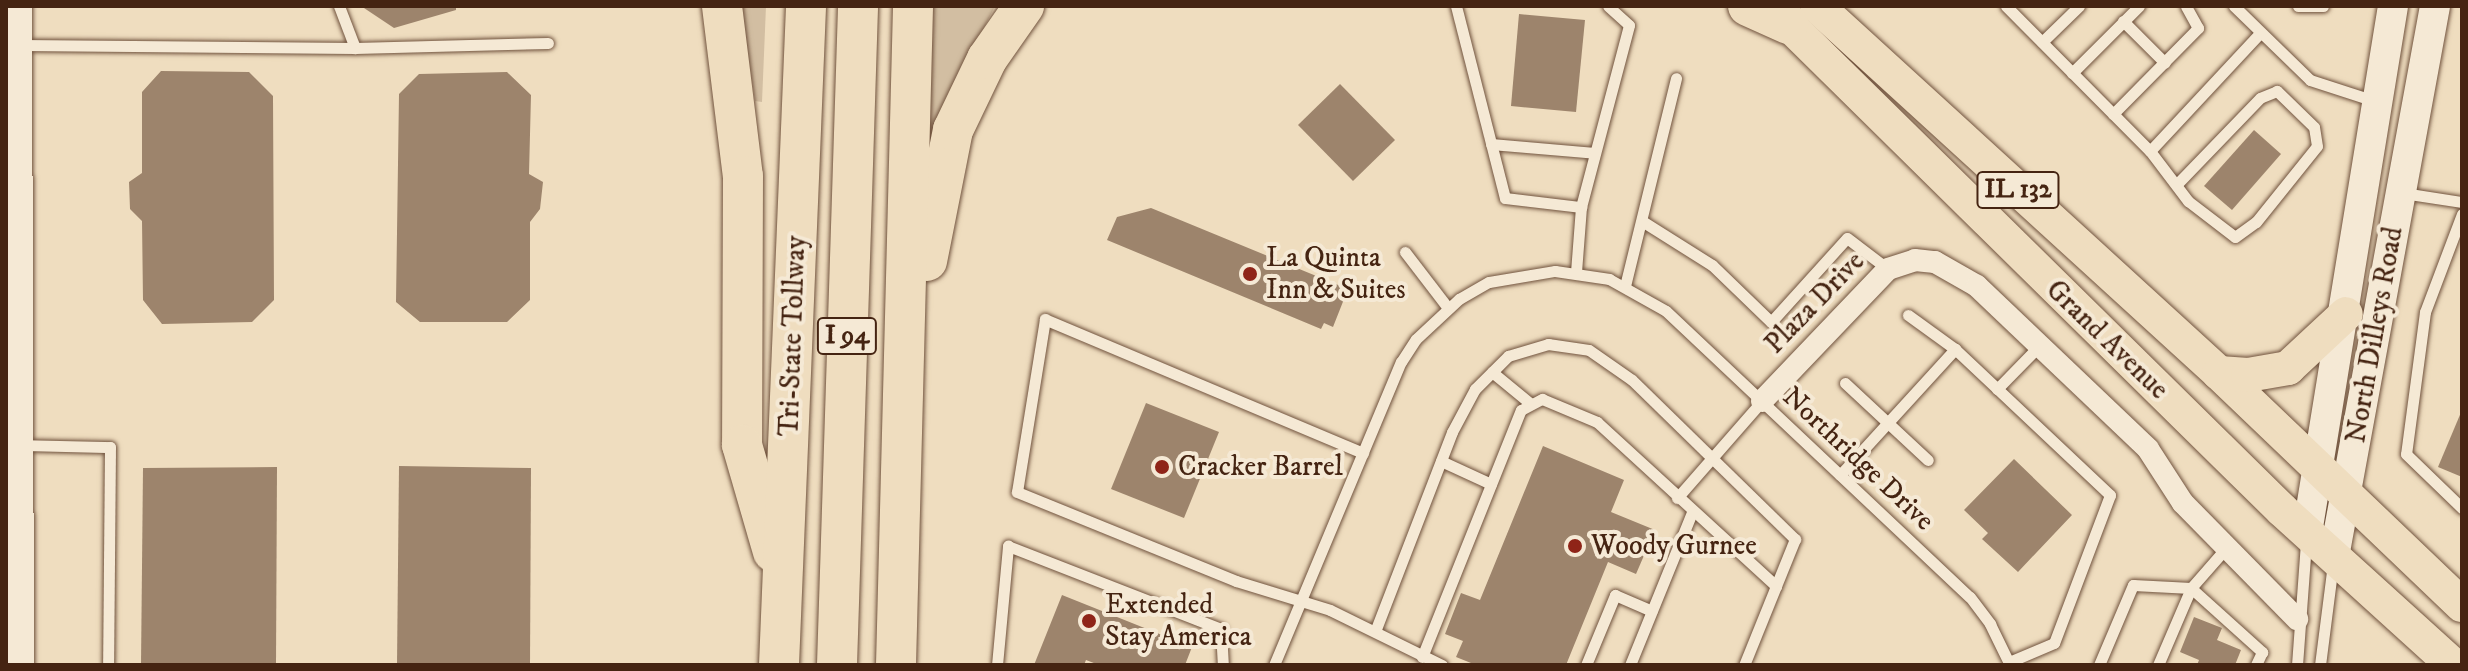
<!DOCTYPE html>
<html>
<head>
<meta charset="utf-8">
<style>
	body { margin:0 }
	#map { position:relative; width:2468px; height:671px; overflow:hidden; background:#efddbf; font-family:"IM FELL DW Pica",serif }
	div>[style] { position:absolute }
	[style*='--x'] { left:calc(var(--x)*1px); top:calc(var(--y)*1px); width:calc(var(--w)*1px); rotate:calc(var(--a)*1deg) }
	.green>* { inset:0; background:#d2bea2 }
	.building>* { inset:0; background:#9d846c }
	.roads { filter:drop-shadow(0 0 2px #70523d) drop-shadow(0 0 2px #70523d) }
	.lane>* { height:11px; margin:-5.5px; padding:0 5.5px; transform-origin:5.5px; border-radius:5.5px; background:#f5e9d5 }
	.street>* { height:22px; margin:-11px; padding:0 11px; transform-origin:11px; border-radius:11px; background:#f5e9d5 }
	.secondary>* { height:30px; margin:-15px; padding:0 15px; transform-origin:15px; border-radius:15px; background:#f5e9d5 }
	.primary>* { height:34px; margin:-17px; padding:0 17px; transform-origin:17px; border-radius:17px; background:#efddbf }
	.highway>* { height:40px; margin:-20px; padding:0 20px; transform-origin:20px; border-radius:20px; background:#efddbf }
	.dots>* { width:22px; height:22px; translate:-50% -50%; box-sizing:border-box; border:4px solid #f5e9d5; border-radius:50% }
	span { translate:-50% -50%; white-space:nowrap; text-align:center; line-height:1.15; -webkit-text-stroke:8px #f5e9d5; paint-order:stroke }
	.shield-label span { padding:2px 6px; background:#f5e9d5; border:2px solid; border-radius:6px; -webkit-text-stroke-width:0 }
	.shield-label { font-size:26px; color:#452412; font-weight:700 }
	.poi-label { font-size:28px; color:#452412 }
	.left { translate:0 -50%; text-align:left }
	.street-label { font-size:28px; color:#452412 }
	.frame { position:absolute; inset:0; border:8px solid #452412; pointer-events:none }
</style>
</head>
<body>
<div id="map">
	<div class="green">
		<i style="clip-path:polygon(740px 6px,766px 6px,762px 102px,755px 101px)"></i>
		<i style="clip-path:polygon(930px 6px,995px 6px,930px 135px,926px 134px)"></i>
	</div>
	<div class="building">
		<i style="clip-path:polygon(361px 6px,456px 6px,456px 10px,394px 28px)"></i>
		<i style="clip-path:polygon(1519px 14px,1585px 20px,1576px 112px,1511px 106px)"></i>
		<i style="clip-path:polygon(161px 71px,249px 72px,273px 96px,274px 300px,252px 322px,162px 324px,143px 300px,142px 221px,130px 209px,129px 182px,142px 173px,142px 92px)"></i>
		<i style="clip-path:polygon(507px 72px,531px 95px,529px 174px,543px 182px,540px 209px,530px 222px,530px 300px,507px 322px,420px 322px,396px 302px,399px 94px,419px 74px)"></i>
		<i style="clip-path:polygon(1340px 84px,1395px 140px,1353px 181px,1298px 125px)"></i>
		<i style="clip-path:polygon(2254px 130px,2281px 154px,2232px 210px,2204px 186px)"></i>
		<i style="clip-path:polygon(1151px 208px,1348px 289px,1333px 327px,1324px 323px,1321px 329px,1107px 240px,1117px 217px)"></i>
		<i style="clip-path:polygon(1146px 403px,1219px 432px,1184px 518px,1111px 489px)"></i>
		<i style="clip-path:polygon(2462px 410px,2462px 477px,2438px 467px)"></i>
		<i style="clip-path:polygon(1543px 446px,1624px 480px,1611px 512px,1655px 530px,1636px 574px,1608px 562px,1566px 665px,1476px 665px,1456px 657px,1463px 641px,1445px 634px,1461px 593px,1480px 600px)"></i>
		<i style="clip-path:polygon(2014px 459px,2072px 515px,2018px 572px,1982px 539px,1988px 533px,1964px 510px)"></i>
		<i style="clip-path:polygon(399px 466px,531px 468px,530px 665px,397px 665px)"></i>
		<i style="clip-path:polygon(277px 467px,276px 665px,141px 665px,143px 468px)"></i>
		<i style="clip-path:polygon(1062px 595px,1192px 647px,1185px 665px,1099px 665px,1086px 660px,1084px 665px,1034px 665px)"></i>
		<i style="clip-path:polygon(2194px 617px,2222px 628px,2217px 640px,2241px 650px,2235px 665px,2197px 665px,2199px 660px,2180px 652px)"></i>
	</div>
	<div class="roads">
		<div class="lane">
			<i style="--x:339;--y:6;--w:45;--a:69.1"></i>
			<i style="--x:1456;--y:6;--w:198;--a:75.7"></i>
			<i style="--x:1505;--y:198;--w:77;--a:6.8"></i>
			<i style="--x:2006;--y:6;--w:204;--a:45.2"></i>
			<i style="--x:2150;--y:151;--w:63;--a:52.8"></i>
			<i style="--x:2188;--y:201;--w:59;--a:37.5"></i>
			<i style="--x:2235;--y:237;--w:26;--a:-36"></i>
			<i style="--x:2256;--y:222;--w:97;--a:-51.2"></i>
			<i style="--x:2317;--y:146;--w:19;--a:-99"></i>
			<i style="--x:2314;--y:127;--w:52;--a:-135.8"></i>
			<i style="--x:2277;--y:91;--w:18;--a:158"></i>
			<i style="--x:2260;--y:98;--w:120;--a:134"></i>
			<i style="--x:2234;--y:6;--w:106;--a:44.2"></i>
			<i style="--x:2310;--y:80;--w:68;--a:17.9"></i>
			<i style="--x:2298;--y:6;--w:25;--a:0"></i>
			<i style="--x:2123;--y:21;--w:59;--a:45"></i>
			<i style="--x:2042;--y:42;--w:52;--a:-44.2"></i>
			<i style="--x:21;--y:45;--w:334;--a:0.5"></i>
			<i style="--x:355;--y:48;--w:193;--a:-1.5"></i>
			<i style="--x:2072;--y:73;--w:95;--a:-45"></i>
			<i style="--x:2113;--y:114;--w:121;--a:-45.3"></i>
			<i style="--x:2198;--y:28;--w:25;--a:-119"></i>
			<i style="--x:1491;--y:144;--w:104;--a:4.9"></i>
			<i style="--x:2150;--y:151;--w:161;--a:-47"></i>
			<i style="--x:2403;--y:193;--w:60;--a:8.7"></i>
			<i style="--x:2462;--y:214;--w:105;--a:110.7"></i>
			<i style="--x:2425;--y:312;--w:143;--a:97.6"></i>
			<i style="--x:2406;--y:454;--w:78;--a:44"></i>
			<i style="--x:1642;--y:221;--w:83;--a:32.2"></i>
			<i style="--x:1712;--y:265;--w:82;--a:44"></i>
			<i style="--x:1771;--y:322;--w:113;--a:-47.9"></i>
			<i style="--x:1847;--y:238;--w:51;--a:37.1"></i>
			<i style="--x:1405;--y:252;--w:71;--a:52.5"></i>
			<i style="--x:1576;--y:272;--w:65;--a:-85.6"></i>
			<i style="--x:1581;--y:207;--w:188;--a:-75.2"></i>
			<i style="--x:1629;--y:25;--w:28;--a:-138"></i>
			<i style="--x:1625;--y:286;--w:214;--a:-76.2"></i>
			<i style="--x:1908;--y:315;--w:58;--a:35.9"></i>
			<i style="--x:1955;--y:349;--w:213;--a:43.3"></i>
			<i style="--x:2110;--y:495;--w:158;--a:110.7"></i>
			<i style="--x:2054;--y:643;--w:49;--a:157.1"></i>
			<i style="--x:1492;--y:372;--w:50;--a:39.4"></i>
			<i style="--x:1845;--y:383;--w:113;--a:42.9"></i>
			<i style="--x:1997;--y:389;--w:60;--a:-45.7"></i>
			<i style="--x:20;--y:445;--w:90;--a:1.3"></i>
			<i style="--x:110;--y:447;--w:218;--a:90.5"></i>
			<i style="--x:1363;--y:453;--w:345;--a:-157.2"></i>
			<i style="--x:1045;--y:319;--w:175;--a:99.2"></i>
			<i style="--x:1017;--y:492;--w:236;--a:22.1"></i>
			<i style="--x:1236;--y:581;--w:98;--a:17.1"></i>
			<i style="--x:1330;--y:610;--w:125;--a:26.2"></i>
			<i style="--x:1441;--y:461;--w:55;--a:24.7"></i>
			<i style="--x:1840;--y:475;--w:171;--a:-47.6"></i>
			<i style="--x:1677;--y:498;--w:129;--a:-48.8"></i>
			<i style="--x:1376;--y:629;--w:211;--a:-68.9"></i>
			<i style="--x:1452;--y:432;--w:49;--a:-61.9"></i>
			<i style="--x:1475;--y:389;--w:47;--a:-45"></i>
			<i style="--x:1508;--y:356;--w:42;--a:-16.7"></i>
			<i style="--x:1548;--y:344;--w:41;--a:8.3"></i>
			<i style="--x:1589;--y:350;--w:52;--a:34.9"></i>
			<i style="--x:1632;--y:380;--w:228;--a:44.3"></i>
			<i style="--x:1795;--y:539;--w:136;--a:112"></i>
			<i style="--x:1422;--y:657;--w:266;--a:-68.2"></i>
			<i style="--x:1521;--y:410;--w:24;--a:-28"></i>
			<i style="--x:1542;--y:399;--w:60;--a:22.7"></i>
			<i style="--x:1597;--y:422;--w:243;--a:42.5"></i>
			<i style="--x:997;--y:665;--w:120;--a:-84.7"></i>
			<i style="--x:1008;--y:546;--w:229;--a:21.3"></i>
			<i style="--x:1221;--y:629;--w:36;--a:87"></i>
			<i style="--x:1274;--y:665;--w:329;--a:-67.3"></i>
			<i style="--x:1401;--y:362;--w:27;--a:-57"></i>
			<i style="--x:1416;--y:339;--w:59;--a:-42.9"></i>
			<i style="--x:1459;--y:299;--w:34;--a:-30"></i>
			<i style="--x:1489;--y:282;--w:67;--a:-9.5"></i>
			<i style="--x:1555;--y:271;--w:55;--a:8.4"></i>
			<i style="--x:1609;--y:279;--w:65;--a:29.3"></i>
			<i style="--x:1666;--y:311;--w:417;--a:43.3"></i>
			<i style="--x:1970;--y:597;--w:34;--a:53"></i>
			<i style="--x:1990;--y:624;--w:46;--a:64"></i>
			<i style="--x:1586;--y:665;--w:76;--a:-67.5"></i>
			<i style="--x:1615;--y:595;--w:40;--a:23.4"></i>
			<i style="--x:1630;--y:665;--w:165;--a:-67.9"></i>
			<i style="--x:2099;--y:665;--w:87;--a:-67"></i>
			<i style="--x:2133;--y:585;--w:58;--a:3"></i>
			<i style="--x:2191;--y:588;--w:96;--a:42"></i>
			<i style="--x:2262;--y:652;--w:14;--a:115"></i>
			<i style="--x:2158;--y:665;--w:84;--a:-66.8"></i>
			<i style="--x:2191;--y:588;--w:53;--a:-48.8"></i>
			<i style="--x:2297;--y:665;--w:123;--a:-85.8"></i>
			<i style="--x:2320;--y:665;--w:103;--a:-82.7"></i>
		</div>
		<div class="street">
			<i style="--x:1762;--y:401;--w:182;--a:-46.3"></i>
			<i style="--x:1888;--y:269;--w:28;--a:-18"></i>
			<i style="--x:1915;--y:260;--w:20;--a:6"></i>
			<i style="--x:1935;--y:262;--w:48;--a:29.7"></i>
			<i style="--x:1977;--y:286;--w:236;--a:43.6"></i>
			<i style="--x:2148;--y:449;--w:64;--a:57.1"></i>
			<i style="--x:2183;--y:503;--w:163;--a:45.5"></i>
		</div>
		<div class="secondary">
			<i style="--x:17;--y:6;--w:659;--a:89.83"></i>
			<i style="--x:2307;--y:533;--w:534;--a:-80.73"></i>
			<i style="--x:2334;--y:557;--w:560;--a:-79.61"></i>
		</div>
		<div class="primary">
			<i style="--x:1770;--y:6;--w:718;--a:44.55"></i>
			<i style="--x:2282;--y:510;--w:231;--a:42.2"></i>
			<i style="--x:1817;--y:6;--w:544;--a:42.39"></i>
			<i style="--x:2219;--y:373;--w:336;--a:43.7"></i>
			<i style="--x:2219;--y:373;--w:29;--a:4"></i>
			<i style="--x:2248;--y:375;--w:41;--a:-9.9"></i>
			<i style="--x:2288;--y:368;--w:79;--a:-43"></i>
		</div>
		<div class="highway">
			<i style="--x:722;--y:6;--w:171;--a:83"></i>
			<i style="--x:743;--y:176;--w:269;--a:90.2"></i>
			<i style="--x:742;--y:445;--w:111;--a:73.8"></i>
			<i style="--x:1748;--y:6;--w:44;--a:24.2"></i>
			<i style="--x:927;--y:261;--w:134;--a:-78.8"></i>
			<i style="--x:953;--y:130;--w:79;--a:-64.4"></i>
			<i style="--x:987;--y:59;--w:65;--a:-55.1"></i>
			<i style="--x:779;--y:665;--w:660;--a:-87.65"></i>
			<i style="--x:837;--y:665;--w:659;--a:-88.17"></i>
			<i style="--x:896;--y:665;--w:659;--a:-88.52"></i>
		</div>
	</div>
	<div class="dots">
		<i style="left:1250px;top:274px;background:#8f2418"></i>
		<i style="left:1162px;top:467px;background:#8f2418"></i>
		<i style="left:1575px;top:546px;background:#8f2418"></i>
		<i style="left:1089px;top:621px;background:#8f2418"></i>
	</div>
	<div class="shield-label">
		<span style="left:2018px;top:190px">IL 132</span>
		<span style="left:847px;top:336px">I 94</span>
	</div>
	<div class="poi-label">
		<span class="left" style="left:1266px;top:274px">La Quinta<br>Inn &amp; Suites</span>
		<span class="left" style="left:1178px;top:467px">Cracker Barrel</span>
		<span class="left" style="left:1591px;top:546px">Woody Gurnee</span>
		<span class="left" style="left:1105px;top:621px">Extended<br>Stay America</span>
	</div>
	<div class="street-label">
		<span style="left:1815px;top:303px;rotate:-46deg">Plaza Drive</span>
		<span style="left:2375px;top:335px;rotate:-80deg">North Dilleys Road</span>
		<span style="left:793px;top:336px;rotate:-88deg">Tri-State Tollway</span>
		<span style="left:2107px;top:340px;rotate:44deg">Grand Avenue</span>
		<span style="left:1858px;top:459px;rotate:43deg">Northridge Drive</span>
	</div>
	<div class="frame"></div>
</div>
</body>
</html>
